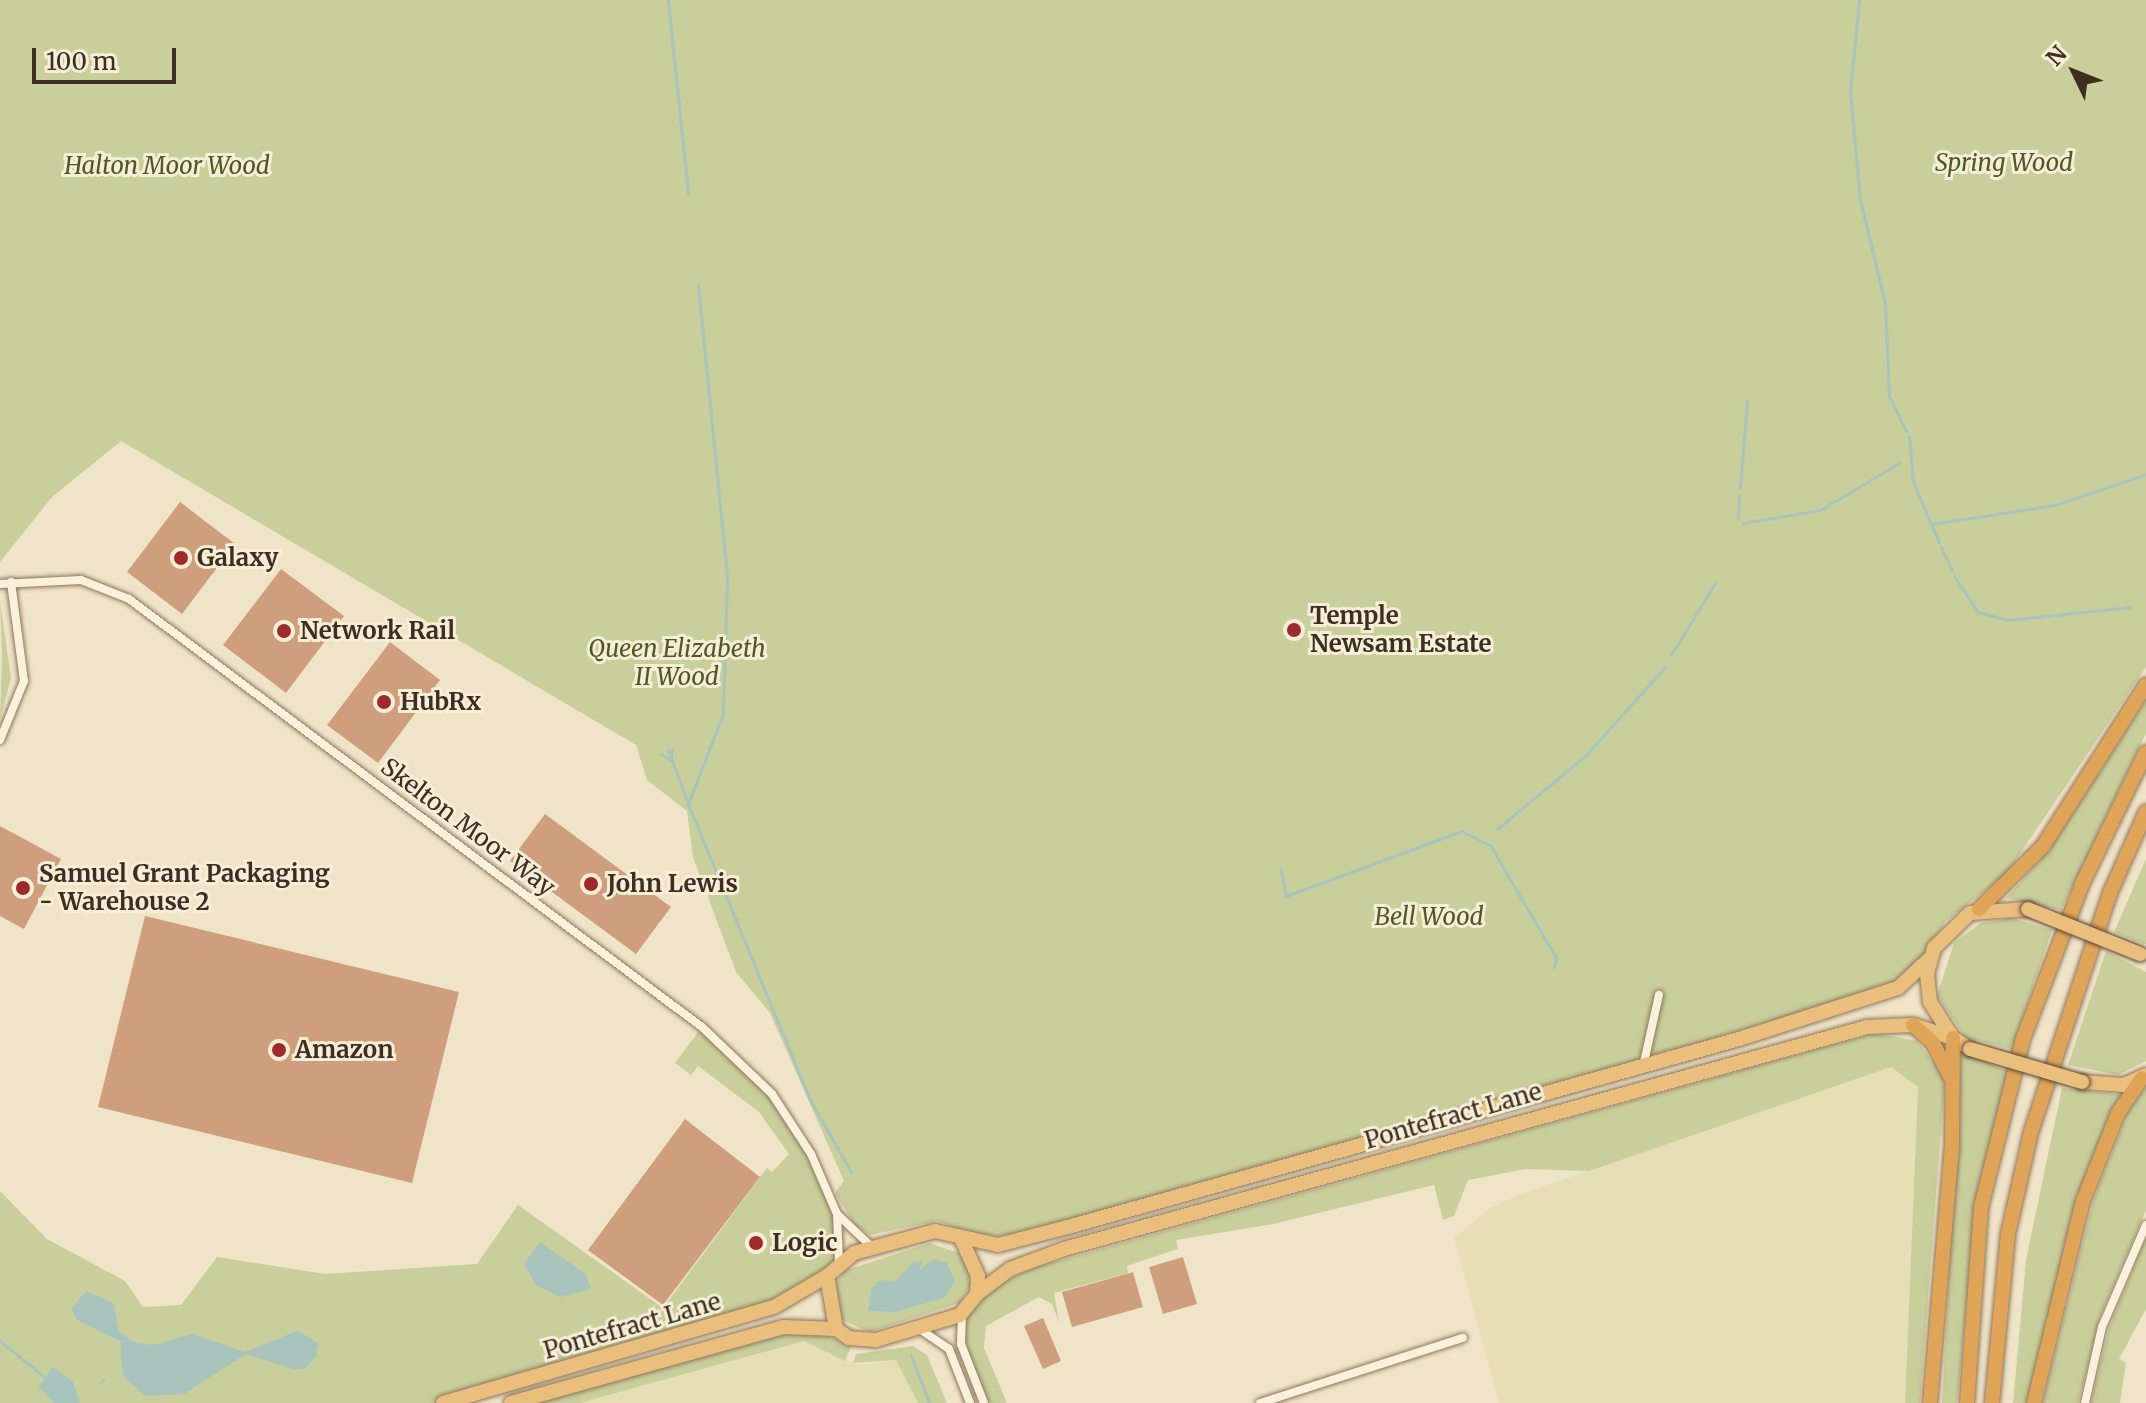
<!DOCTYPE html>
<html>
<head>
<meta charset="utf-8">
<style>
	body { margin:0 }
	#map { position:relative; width:2146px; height:1403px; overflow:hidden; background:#f0e4c8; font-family:Merriweather,serif }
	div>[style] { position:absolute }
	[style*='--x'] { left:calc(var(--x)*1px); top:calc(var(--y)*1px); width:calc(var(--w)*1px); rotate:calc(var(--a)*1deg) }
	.farmland>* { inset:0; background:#e6deb5 }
	.green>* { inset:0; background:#c9cf9b }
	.water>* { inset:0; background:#a9c4bc }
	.stream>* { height:3px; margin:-1.5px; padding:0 1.5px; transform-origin:1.5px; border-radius:1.5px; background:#a9c4bc }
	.building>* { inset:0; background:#cf9f7d }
	.roads { filter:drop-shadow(0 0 2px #8d765c) drop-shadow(0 0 2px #8d765c) }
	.minor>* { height:8px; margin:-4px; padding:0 4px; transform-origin:4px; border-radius:4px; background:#faf1dc }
	.trunk>* { height:14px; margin:-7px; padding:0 7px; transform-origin:7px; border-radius:7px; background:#eabe7c }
	.motorway>* { height:14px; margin:-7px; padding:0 7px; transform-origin:7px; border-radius:7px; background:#e0a458 }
	.bridges { filter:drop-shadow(0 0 2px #5b4430) drop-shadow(0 0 2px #5b4430) }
	.trunk-bridge>* { height:14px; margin:-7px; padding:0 7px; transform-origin:7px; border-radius:7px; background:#eabe7c }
	.dots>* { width:22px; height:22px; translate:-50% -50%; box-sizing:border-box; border:4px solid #f7eed8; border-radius:50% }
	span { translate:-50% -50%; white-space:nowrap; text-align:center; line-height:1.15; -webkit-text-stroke:6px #f7eed8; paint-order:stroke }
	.park-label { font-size:24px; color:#4d5a26; font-style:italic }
	.poi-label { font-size:24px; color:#3d2e20; font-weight:700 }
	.left { translate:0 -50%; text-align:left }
	.street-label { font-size:24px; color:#3d2e20 }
	.north { position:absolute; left:2034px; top:32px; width:80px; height:80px; -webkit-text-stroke:6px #f7eed8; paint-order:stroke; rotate:313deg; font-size:22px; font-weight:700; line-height:32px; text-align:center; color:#3d2e20 }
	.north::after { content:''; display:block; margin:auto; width:28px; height:36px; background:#3d2e20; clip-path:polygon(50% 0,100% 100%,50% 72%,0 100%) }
	.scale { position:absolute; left:32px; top:48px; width:144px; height:36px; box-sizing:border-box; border:4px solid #3d2e20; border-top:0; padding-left:10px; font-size:24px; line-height:28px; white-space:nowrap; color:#3d2e20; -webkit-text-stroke:6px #f7eed8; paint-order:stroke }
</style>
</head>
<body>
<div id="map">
	<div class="farmland">
		<i style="clip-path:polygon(1891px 1067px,1918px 1087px,1905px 1403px,1499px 1403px,1454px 1238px,1490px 1208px,1521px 1194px)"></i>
		<i style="clip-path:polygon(805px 1341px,857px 1365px,896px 1360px,918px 1403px,580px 1403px)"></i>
	</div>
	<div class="green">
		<i style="clip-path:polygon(0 0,2146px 0,2146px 667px,2007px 873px,1945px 922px,1921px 961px,1885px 990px,1009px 1236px,978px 1235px,937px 1221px,870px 1235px,854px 1224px,835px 1193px,844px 1181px,770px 1013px,736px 972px,693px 857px,687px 811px,647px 780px,636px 745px,121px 441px,52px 497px,0 562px)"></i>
		<i style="clip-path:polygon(0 601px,11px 678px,0 720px,2px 656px)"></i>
		<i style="clip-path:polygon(2146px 701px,2146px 733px,2061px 910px,2006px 898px,2047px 853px)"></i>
		<i style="clip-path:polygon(2146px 859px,2146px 944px,2144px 944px,2114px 932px)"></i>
		<i style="clip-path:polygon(2012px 918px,2052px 930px,2012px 1049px,1965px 1037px,1937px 996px,1954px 943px,1981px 923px)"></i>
		<i style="clip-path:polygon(2106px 951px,2146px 972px,2146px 1061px,2118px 1075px,2068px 1065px)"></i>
		<i style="clip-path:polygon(702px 1027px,790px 1120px,837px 1214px,839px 1261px,798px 1298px,443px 1403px,0 1403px,0 1191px,47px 1239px,125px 1281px,143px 1307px,181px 1305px,217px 1257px,325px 1274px,477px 1264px,518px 1205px,663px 1308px,767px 1168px,772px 1172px,789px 1154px,759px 1112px,698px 1066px,691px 1075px,675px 1063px)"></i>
		<i style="clip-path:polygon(1876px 1033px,1917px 1041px,1945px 1078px,1920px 1403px,1905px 1403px,1918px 1087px,1891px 1067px,1589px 1171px,1526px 1169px,1468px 1180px,1454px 1216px,1443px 1220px,1434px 1185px,1273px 1224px,1176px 1240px,1178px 1249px,1127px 1266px,1128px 1273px,1054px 1293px,1059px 1322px,1052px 1304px,1039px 1297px,986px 1326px,984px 1348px,1007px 1403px,989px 1403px,970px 1357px,962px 1329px,966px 1318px,995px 1285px,1033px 1268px)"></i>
		<i style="clip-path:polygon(1961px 1052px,2007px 1071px,1974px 1229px,1957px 1403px,1942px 1403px)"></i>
		<i style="clip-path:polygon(2062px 1088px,2122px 1095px,2071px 1224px,2029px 1403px,2013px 1403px,2026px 1260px)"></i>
		<i style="clip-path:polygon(2146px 1088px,2146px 1210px,2101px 1314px,2078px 1403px,2043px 1403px,2093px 1201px,2130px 1107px)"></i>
		<i style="clip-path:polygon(2146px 1238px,2146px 1309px,2119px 1359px,2126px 1363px,2120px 1403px,2091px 1403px,2109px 1328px)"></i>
		<i style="clip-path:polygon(930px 1243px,964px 1255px,971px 1284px,959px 1303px,870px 1332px,840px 1319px,835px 1284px,844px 1271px)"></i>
		<i style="clip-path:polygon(793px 1332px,822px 1333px,851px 1347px,845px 1361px,804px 1341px,580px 1403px,532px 1403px)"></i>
		<i style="clip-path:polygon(913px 1346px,927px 1355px,947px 1403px,918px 1403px,896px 1360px,853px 1363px,856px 1354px)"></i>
	</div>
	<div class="water">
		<i style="clip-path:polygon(540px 1242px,586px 1274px,591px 1289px,560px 1297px,536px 1285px,524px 1264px)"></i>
		<i style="clip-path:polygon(934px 1259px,947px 1263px,955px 1281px,944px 1298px,894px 1312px,868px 1311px,871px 1289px,880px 1280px,895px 1282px,913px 1262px,922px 1261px,919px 1270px)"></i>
		<i style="clip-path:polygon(86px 1291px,113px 1303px,119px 1331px,133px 1342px,152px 1345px,192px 1334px,245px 1352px,297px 1331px,319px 1343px,316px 1356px,305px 1369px,293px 1369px,246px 1354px,184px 1394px,145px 1396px,123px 1376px,120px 1341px,77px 1320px,71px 1309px)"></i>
		<i style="clip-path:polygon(53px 1367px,73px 1382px,80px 1403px,54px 1403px,38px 1387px)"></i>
	</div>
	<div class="stream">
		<i style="--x:668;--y:0;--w:194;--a:84.1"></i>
		<i style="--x:1859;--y:0;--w:93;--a:95.5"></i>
		<i style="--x:1850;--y:93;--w:106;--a:84.6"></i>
		<i style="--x:1860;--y:199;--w:108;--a:76.6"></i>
		<i style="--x:1885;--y:304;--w:92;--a:87.5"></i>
		<i style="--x:1889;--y:396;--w:39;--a:64"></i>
		<i style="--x:698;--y:286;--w:291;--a:84.3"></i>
		<i style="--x:727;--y:576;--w:138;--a:91.7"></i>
		<i style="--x:723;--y:714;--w:97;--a:111.3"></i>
		<i style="--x:688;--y:804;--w:318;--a:67.6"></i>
		<i style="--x:809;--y:1098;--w:85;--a:60.4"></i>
		<i style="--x:1909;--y:436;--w:46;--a:85"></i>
		<i style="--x:1913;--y:482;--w:66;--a:66.9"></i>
		<i style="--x:1740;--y:488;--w:87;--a:-85.4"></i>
		<i style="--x:1738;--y:519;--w:23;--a:-88"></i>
		<i style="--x:1743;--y:523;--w:78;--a:-9.6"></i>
		<i style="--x:1820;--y:510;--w:92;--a:-30.7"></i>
		<i style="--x:1932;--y:524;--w:124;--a:-8.8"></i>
		<i style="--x:2055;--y:505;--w:96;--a:-18.8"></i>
		<i style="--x:1941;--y:547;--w:26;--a:65"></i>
		<i style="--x:1954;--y:576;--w:43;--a:56.3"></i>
		<i style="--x:1978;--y:612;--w:30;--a:15"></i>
		<i style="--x:2007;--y:620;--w:124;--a:-6"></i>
		<i style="--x:1671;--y:655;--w:84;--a:-58.6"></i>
		<i style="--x:668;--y:750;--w:57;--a:69.3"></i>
		<i style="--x:661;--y:754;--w:12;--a:31"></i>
		<i style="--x:671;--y:760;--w:11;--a:-85"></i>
		<i style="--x:1497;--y:829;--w:114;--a:-39.7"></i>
		<i style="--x:1585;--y:756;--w:120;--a:-48"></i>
		<i style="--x:1281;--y:869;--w:27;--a:80"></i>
		<i style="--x:1286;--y:896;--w:188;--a:-20.3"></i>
		<i style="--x:1462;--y:831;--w:31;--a:27"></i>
		<i style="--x:1490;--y:845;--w:131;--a:59.7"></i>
		<i style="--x:1556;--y:958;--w:10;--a:101"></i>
		<i style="--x:0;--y:1341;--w:59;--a:38.8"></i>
		<i style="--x:911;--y:1355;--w:51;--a:69.4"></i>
		<i style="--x:101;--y:1382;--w:3;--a:-45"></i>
	</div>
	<div class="building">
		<i style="clip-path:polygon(180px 502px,235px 544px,182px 614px,127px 572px)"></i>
		<i style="clip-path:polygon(281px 569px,344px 616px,286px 693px,223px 645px)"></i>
		<i style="clip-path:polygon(390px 642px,440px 680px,378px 763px,327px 725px)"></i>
		<i style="clip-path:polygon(545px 814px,671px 907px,636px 954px,510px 861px)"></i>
		<i style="clip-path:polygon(0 826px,61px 859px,24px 929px,0 916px)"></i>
		<i style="clip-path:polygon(145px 916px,459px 992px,412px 1183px,98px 1107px)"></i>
		<i style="clip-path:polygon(685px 1119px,760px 1177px,663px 1305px,588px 1250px)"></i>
		<i style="clip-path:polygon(1183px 1257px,1197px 1304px,1163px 1314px,1149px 1267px)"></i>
		<i style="clip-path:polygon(1133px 1272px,1143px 1307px,1072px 1327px,1062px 1292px)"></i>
		<i style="clip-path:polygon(1043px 1318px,1061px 1361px,1043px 1369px,1024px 1326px)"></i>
	</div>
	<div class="roads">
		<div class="minor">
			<i style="--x:0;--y:584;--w:81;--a:-2.8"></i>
			<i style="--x:81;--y:580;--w:52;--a:21.6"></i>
			<i style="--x:129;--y:599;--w:715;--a:36.76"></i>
			<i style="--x:702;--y:1027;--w:97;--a:43.7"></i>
			<i style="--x:772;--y:1094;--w:72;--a:57"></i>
			<i style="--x:811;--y:1154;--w:65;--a:66.6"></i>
			<i style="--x:837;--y:1214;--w:50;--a:43.4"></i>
			<i style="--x:0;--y:740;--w:64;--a:-67.9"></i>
			<i style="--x:24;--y:681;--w:100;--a:-97.5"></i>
			<i style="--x:1643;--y:1067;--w:74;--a:-77.5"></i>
			<i style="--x:837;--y:1214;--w:47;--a:87.6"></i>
			<i style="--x:962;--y:1314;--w:30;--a:92"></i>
			<i style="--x:961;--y:1344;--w:63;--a:68.7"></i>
			<i style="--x:918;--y:1328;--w:37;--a:34"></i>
			<i style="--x:949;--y:1349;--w:58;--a:68.7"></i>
			<i style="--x:1260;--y:1403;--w:213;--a:-17.8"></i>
			<i style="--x:2085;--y:1403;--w:78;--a:-77.4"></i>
			<i style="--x:2102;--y:1327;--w:111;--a:-66.7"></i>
		</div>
		<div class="trunk">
			<i style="--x:1970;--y:1049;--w:20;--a:-147"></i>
			<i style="--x:1953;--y:1038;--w:43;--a:-122.6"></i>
			<i style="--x:1930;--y:1002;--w:28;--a:-96"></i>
			<i style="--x:1927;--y:974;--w:27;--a:-75"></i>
			<i style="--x:1934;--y:948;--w:50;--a:-44.2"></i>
			<i style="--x:1970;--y:913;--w:58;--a:-3.9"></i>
			<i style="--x:2082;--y:1082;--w:42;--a:4.1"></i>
			<i style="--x:2124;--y:1085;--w:24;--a:-24"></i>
			<i style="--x:961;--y:1238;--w:42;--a:65.9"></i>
			<i style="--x:978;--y:1276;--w:18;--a:93"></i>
			<i style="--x:977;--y:1294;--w:27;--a:129"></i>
			<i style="--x:960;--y:1315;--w:88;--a:163.4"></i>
			<i style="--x:876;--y:1340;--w:27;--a:-176"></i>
			<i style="--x:849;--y:1338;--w:16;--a:-145"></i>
			<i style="--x:836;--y:1329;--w:54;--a:-99.6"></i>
			<i style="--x:827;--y:1276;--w:35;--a:-40"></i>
			<i style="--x:854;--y:1253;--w:84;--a:-15.2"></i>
			<i style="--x:935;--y:1231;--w:65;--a:12.5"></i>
			<i style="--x:998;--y:1245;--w:72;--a:-14.4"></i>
			<i style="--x:1068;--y:1227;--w:697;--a:-15.65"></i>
			<i style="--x:1739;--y:1039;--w:167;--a:-17.8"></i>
			<i style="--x:1898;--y:988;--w:42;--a:-43.1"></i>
			<i style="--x:977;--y:1294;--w:41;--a:-37.1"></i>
			<i style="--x:1010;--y:1269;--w:58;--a:-20.3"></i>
			<i style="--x:1064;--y:1249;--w:833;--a:-15.45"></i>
			<i style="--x:1867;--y:1027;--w:46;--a:-2.5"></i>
			<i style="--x:1913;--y:1025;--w:42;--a:18"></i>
			<i style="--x:443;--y:1403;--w:345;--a:-16.2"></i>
			<i style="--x:774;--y:1307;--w:61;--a:-30.3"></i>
			<i style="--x:511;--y:1403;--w:283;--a:-15.6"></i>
			<i style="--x:784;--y:1327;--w:52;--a:2.2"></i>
		</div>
		<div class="motorway">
			<i style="--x:1979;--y:909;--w:90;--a:-44.5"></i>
			<i style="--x:2043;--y:846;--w:191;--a:-57.4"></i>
			<i style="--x:1913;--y:1025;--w:27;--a:42"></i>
			<i style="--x:1933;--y:1043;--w:37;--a:63"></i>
			<i style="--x:1930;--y:1403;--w:258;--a:-85.1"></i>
			<i style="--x:1952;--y:1146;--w:108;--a:-89.5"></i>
			<i style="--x:1967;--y:1403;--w:196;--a:-85.9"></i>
			<i style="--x:1981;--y:1207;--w:173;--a:-76"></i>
			<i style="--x:2023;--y:1039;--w:168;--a:-69.1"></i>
			<i style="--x:2083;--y:882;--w:144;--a:-64.1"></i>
			<i style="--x:1992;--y:1403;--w:170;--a:-84.6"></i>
			<i style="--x:2008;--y:1234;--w:105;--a:-77.3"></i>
			<i style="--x:2031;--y:1132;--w:252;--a:-71.7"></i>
			<i style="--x:2110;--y:893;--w:89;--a:-66"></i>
			<i style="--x:2034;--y:1403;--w:208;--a:-76.4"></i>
			<i style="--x:2083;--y:1201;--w:95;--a:-68.3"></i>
			<i style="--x:2118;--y:1113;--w:42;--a:-55.6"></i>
		</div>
	</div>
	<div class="bridges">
		<div class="trunk-bridge">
			<i style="--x:2028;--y:909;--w:121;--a:21.9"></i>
			<i style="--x:1970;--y:1049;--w:117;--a:16.4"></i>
		</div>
	</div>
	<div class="dots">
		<i style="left:181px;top:558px;background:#9e2a2b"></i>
		<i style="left:1294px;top:630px;background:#9e2a2b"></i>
		<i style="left:284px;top:631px;background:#9e2a2b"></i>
		<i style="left:384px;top:702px;background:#9e2a2b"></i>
		<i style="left:591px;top:884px;background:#9e2a2b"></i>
		<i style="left:23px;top:888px;background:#9e2a2b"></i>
		<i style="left:279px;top:1050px;background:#9e2a2b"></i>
		<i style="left:756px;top:1243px;background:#9e2a2b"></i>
	</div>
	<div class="park-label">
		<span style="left:2004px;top:163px">Spring Wood</span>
		<span style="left:167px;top:166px">Halton Moor Wood</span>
		<span style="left:677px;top:663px">Queen Elizabeth<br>II Wood</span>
		<span style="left:1429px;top:917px">Bell Wood</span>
	</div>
	<div class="poi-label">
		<span class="left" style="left:197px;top:558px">Galaxy</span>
		<span class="left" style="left:1310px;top:630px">Temple<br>Newsam Estate</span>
		<span class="left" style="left:300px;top:631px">Network Rail</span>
		<span class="left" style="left:400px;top:702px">HubRx</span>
		<span class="left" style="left:39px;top:888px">Samuel Grant Packaging<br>- Warehouse 2</span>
		<span class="left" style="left:607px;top:884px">John Lewis</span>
		<span class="left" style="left:295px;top:1050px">Amazon</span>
		<span class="left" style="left:772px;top:1243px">Logic</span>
	</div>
	<div class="street-label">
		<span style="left:468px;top:827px;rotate:37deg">Skelton Moor Way</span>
		<span style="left:1453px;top:1116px;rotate:-16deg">Pontefract Lane</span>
		<span style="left:632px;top:1326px;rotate:-16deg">Pontefract Lane</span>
	</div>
	<div class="north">N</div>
	<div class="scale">100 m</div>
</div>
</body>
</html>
